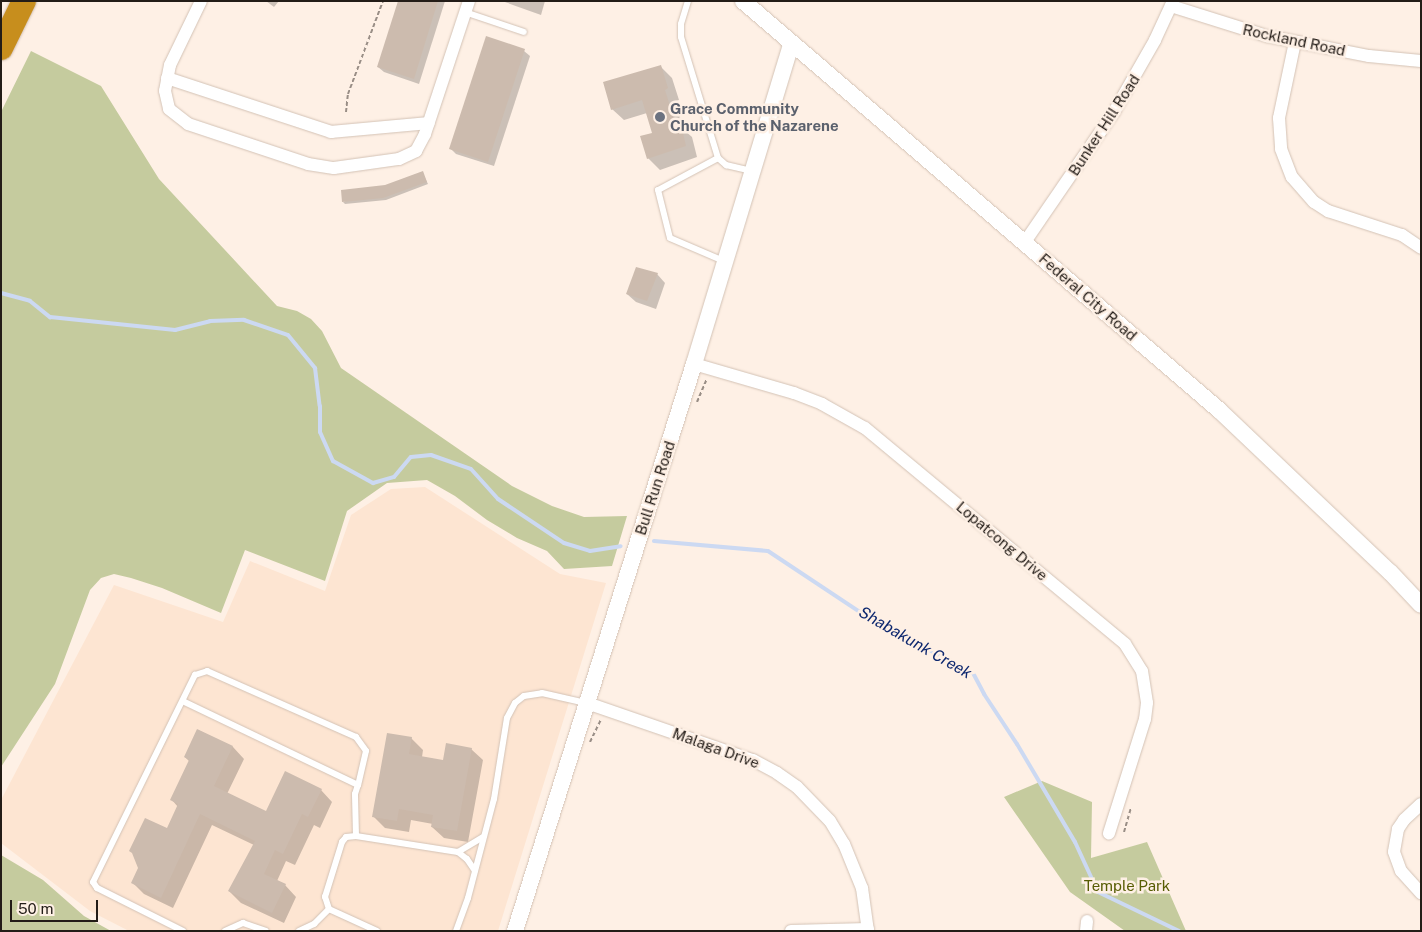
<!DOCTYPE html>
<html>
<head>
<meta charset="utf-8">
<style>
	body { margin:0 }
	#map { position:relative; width:1422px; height:932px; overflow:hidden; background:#fef0e5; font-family:"Public Sans",sans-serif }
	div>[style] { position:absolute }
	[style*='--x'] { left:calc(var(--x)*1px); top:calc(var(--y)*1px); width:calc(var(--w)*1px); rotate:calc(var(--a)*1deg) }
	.built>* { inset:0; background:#fde5d2 }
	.green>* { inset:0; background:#c5cb9e }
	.shadow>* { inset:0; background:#0003 }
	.stream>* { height:4px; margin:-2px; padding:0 2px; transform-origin:2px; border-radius:2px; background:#ccd9f2 }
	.building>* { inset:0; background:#ccbbae }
	.path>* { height:2px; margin-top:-1px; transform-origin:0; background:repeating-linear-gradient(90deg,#998e86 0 4px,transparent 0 6.5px) }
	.roads { filter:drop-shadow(0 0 1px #d3c2b5) drop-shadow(0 0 1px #d3c2b5) }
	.service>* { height:6px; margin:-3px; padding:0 3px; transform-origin:3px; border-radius:3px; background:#fff }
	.minor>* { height:12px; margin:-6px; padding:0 6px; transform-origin:6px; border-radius:6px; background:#fff }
	.tertiary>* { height:16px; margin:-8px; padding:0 8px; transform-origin:8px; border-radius:8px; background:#fff }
	.motorway>* { height:24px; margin:-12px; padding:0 12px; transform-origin:12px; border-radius:12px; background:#c78e1d }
	.dots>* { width:14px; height:14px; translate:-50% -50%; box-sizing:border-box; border:2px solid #fef0e5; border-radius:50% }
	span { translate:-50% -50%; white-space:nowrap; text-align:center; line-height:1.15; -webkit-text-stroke:5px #fef0e5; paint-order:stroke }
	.street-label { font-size:15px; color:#231c17 }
	.worship-label { font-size:15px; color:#5b616d; font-weight:700 }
	.left { translate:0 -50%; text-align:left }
	.park-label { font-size:15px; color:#575d04 }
	.water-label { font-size:16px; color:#0e286f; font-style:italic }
	.frame { position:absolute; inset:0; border:2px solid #231c17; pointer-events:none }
	.scale { position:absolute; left:10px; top:900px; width:88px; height:22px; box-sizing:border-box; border:2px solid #231c17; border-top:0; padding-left:6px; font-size:15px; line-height:18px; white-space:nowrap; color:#231c17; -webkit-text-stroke:4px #fef0e5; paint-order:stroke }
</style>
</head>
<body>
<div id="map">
	<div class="built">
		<i style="clip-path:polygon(425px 487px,560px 574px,606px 583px,498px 931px,129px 931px,90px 911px,1px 843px,1px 800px,114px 585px,223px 622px,250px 561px,325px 591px,351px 515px,391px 489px)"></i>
	</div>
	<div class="green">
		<i style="clip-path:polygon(31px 51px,101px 86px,159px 179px,277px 306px,297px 311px,311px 319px,322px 331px,341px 368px,512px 486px,552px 506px,584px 517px,627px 516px,612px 566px,564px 569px,547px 551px,517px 538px,487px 520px,455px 496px,427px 480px,387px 483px,347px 511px,325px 581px,245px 550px,221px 613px,162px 588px,131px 578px,114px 574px,101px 578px,90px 590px,55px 684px,1px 767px,1px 112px)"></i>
		<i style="clip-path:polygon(1042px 781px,1092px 802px,1091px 858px,1147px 842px,1186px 931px,1125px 931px,1070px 892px,1004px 797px)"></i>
		<i style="clip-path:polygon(1px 855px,43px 880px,84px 916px,111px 931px,1px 931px)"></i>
	</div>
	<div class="shadow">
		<i style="clip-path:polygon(266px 1px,279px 1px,274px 7px)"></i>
		<i style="clip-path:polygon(399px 1px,445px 1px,419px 84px,384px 72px,378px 67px)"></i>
		<i style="clip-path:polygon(502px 1px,545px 1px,541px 15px)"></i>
		<i style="clip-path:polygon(524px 51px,530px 56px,494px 166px,456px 154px,450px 148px)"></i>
		<i style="clip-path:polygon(660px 66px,672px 78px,679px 100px,675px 101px,684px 130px,692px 137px,697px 157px,660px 170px,648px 158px,653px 133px,647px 113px,624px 120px,612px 109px)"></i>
		<i style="clip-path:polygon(422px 172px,428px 184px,386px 200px,345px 204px,343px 202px)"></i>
		<i style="clip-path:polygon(657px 274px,665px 283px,656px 309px,636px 302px,627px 294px)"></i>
		<i style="clip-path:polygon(198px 730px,233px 747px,244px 759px,227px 794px,266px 813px,321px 790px,332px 802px,320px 828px,314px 825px,295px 865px,286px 861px,277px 881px,285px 885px,296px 897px,284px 923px,241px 903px,229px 891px,254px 845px,212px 825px,173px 908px,144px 894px,132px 882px,168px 830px,178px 807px,172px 800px,190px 762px,185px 757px)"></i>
		<i style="clip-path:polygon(411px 738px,423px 750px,422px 757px,444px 761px,471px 749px,483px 760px,468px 842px,444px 838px,432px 827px,433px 824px,411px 820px,409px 832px,385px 828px,373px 816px)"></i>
	</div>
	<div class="stream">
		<i style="--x:1;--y:293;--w:30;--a:15"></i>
		<i style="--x:30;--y:301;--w:26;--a:39"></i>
		<i style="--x:50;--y:317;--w:126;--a:5.9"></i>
		<i style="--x:175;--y:330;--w:36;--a:-14"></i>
		<i style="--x:210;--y:321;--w:34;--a:-2"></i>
		<i style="--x:244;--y:320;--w:46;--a:18.8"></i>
		<i style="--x:288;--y:335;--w:43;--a:50.7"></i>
		<i style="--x:315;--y:368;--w:38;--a:83"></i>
		<i style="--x:320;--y:406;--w:26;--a:90"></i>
		<i style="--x:320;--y:432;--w:32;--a:66"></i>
		<i style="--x:333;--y:461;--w:46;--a:28.8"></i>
		<i style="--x:373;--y:483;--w:22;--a:-16"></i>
		<i style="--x:394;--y:477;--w:26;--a:-50"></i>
		<i style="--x:411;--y:457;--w:20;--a:-6"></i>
		<i style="--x:431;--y:455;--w:42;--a:19.3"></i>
		<i style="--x:471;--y:469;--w:40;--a:48"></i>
		<i style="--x:498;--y:499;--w:79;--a:33.7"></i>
		<i style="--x:564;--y:543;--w:27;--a:17"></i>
		<i style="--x:590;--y:551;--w:31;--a:-9"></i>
		<i style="--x:654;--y:541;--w:114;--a:5"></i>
		<i style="--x:768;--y:551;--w:125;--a:33.6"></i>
		<i style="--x:872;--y:620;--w:114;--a:27.7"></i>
		<i style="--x:973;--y:673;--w:24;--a:62"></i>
		<i style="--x:984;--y:694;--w:60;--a:56.6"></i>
		<i style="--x:1017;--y:744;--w:114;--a:59.4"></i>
		<i style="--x:1075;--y:842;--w:55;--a:65.3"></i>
		<i style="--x:1098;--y:892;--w:90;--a:25.7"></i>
	</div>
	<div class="building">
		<i style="clip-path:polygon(398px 1px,438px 1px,414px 79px,377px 67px)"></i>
		<i style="clip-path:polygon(486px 36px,525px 49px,488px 162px,449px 149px)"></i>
		<i style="clip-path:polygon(661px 65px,668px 88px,665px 90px,676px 125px,681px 124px,686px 146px,647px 159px,640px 136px,652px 133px,642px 100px,611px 110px,603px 82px)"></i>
		<i style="clip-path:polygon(423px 171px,427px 182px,383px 198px,342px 202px,341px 190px,385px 185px)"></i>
		<i style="clip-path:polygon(636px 267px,658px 273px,647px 301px,626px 294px)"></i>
		<i style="clip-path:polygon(197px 729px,233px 746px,214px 786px,266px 811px,285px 771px,322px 789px,308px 817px,302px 814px,283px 854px,275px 850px,264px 874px,286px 884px,272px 913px,228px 891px,255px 841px,200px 814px,161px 898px,131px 883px,138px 868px,132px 853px,129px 851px,145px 818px,167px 828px,178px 804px,170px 800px,189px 760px,184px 757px)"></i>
		<i style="clip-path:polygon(387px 733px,412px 737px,409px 754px,443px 760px,446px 743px,472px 748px,457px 831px,431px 827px,433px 815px,399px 809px,397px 821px,372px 817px)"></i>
	</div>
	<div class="path">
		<i style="--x:346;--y:112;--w:18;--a:-84"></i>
		<i style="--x:348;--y:94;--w:99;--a:-69.4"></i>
		<i style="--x:697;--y:402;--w:25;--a:-67"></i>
		<i style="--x:590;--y:742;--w:25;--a:-64"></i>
		<i style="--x:1124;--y:832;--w:25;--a:-74"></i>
	</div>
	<div class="roads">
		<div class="service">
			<i style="--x:688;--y:1;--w:24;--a:107"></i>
			<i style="--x:681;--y:24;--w:13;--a:90"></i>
			<i style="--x:681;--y:37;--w:127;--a:73"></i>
			<i style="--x:718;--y:158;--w:11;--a:41"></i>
			<i style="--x:726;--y:165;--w:28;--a:13"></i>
			<i style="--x:465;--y:12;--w:62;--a:18.7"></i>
			<i style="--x:718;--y:158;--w:68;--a:151.9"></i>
			<i style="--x:658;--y:190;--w:49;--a:76"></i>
			<i style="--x:670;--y:238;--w:59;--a:23.1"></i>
			<i style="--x:356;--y:836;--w:42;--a:-91.4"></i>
			<i style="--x:355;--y:794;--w:9;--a:-72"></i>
			<i style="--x:458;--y:852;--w:11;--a:38"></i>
			<i style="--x:467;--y:859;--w:14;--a:56"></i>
			<i style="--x:183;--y:931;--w:96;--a:-153.4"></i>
			<i style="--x:97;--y:888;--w:7;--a:-124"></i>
			<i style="--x:93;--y:882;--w:231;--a:-63.8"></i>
			<i style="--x:195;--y:675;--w:13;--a:-18"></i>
			<i style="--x:207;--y:671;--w:163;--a:23.9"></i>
			<i style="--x:356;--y:737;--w:17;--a:54"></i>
			<i style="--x:366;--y:751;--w:35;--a:103"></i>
			<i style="--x:358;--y:785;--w:194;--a:-154.4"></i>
			<i style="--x:225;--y:931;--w:20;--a:-24"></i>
			<i style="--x:243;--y:923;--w:24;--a:19"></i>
			<i style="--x:299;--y:931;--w:17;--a:-25"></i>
			<i style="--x:314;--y:924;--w:21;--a:-45"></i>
			<i style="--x:377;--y:931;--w:53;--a:-155.4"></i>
			<i style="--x:329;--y:909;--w:13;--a:-108"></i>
			<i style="--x:325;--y:897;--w:58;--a:-72.8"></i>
			<i style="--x:342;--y:842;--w:6;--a:-51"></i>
			<i style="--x:346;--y:837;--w:10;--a:-6"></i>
			<i style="--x:356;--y:836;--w:103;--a:8.9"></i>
			<i style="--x:458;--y:852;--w:29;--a:-31"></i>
			<i style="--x:456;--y:931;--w:35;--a:-70"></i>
			<i style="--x:468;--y:898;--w:102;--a:-75.3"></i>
			<i style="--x:494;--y:799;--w:82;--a:-80.9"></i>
			<i style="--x:507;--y:718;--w:17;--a:-62"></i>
			<i style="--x:515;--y:703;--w:11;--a:-38"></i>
			<i style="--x:524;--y:696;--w:18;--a:-9"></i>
			<i style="--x:542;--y:693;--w:45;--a:12.8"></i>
		</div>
		<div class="minor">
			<i style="--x:201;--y:1;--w:71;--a:115.8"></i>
			<i style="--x:170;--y:65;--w:26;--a:101"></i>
			<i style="--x:165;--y:91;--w:18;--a:77"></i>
			<i style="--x:169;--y:109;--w:24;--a:38"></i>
			<i style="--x:188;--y:124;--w:126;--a:18.4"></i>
			<i style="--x:308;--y:164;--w:26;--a:9"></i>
			<i style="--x:334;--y:168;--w:66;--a:-7.9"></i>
			<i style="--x:399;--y:159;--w:19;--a:-25"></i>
			<i style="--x:416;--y:151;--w:19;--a:-62"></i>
			<i style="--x:425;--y:134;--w:140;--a:-71.7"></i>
			<i style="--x:1171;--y:6;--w:101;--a:17.4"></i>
			<i style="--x:1267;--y:36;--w:104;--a:11.1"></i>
			<i style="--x:1369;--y:56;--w:52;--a:5.5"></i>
			<i style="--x:1295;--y:42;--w:78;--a:101.9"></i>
			<i style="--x:1279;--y:118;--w:31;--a:86"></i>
			<i style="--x:1281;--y:149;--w:30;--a:69"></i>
			<i style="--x:1292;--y:177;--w:33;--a:49"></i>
			<i style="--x:1314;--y:202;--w:17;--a:33"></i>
			<i style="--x:1328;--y:211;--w:78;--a:18"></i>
			<i style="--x:1402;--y:235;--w:23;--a:34"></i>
			<i style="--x:167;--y:78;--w:173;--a:18.2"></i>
			<i style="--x:331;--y:132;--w:98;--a:-5.2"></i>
			<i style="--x:1025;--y:242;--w:158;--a:-55.6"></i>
			<i style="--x:1114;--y:112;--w:83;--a:-60.3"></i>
			<i style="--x:1155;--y:40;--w:43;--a:-65.2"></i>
			<i style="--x:694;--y:364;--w:104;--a:16.2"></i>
			<i style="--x:794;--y:393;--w:30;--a:21"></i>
			<i style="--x:822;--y:404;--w:49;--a:29.2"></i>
			<i style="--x:865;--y:428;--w:338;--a:39.7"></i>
			<i style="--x:1125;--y:644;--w:32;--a:58"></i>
			<i style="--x:1142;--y:671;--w:32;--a:81"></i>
			<i style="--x:1147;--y:703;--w:16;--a:97"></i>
			<i style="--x:1145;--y:719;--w:120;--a:107.5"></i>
			<i style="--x:587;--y:703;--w:176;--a:19"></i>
			<i style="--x:753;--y:760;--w:27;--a:28"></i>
			<i style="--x:777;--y:773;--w:24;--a:35"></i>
			<i style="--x:797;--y:787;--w:47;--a:45.9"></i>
			<i style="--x:830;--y:821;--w:27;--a:59"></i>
			<i style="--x:844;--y:844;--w:48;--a:67.8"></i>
			<i style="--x:862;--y:888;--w:43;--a:82.1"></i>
			<i style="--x:1421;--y:804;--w:23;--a:137"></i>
			<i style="--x:1404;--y:820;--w:11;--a:124"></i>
			<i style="--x:1398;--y:829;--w:23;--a:100"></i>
			<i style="--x:1394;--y:852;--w:20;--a:70"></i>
			<i style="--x:1401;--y:871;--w:30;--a:48"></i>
			<i style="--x:791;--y:931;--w:77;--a:-1.5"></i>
			<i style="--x:1086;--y:931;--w:10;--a:-84"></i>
		</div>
		<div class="tertiary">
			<i style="--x:743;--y:1;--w:628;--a:40.67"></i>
			<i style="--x:1219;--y:410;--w:236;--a:43.5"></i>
			<i style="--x:1390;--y:572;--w:45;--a:46.8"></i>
			<i style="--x:515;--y:931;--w:595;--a:-72.48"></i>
			<i style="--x:694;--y:364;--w:334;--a:-73.1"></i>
		</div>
		<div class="motorway">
			<i style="--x:1;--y:48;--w:52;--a:-63.9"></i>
		</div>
	</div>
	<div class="dots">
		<i style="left:660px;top:117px;background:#6b7280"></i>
	</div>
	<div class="street-label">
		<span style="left:1294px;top:40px;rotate:12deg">Rockland Road</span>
		<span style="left:1104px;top:125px;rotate:-57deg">Bunker Hill Road</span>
		<span style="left:1088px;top:297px;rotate:41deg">Federal City Road</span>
		<span style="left:655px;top:488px;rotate:-72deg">Bull Run Road</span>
		<span style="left:1002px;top:541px;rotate:40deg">Lopatcong Drive</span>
		<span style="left:716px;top:748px;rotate:20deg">Malaga Drive</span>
	</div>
	<div class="worship-label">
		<span class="left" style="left:670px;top:117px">Grace Community<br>Church of the Nazarene</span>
	</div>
	<div class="park-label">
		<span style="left:1127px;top:886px">Temple Park</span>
	</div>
	<div class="water-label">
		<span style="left:915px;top:643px;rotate:30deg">Shabakunk Creek</span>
	</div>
	<div class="frame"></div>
	<div class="scale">50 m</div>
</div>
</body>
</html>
